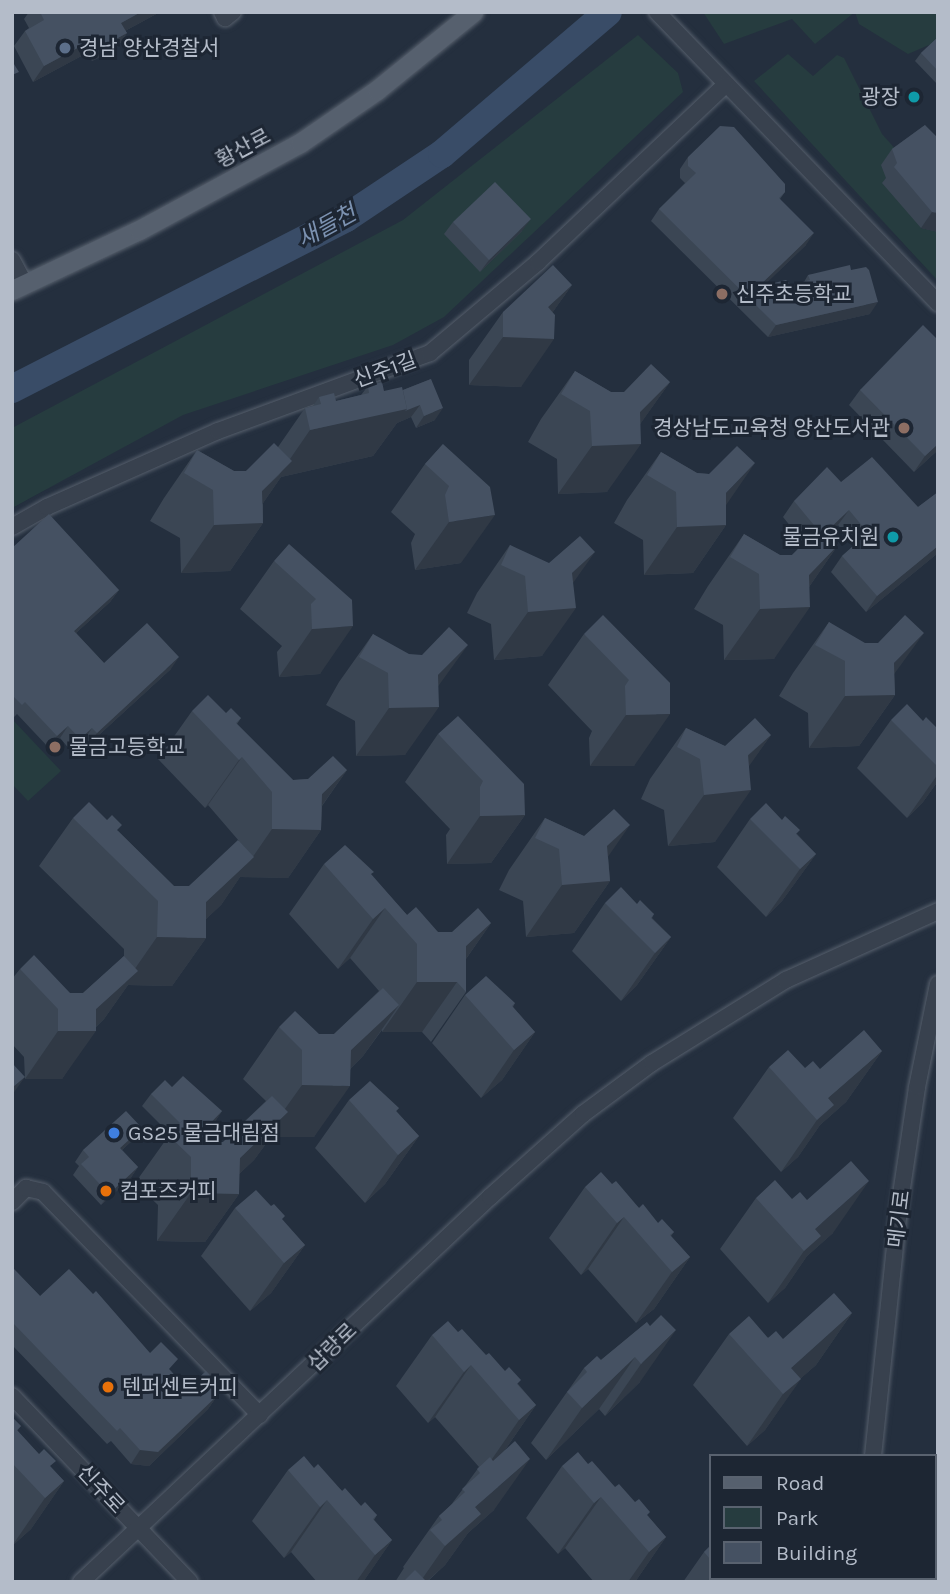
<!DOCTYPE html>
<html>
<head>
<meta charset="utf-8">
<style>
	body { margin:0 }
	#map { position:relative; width:950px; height:1594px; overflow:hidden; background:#242f3e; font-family:Karla,"Noto Sans KR",sans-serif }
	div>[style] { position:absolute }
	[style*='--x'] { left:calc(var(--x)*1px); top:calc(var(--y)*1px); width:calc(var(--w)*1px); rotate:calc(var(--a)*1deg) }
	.green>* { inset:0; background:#263c3f }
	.river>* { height:28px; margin:-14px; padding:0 14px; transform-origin:14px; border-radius:14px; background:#394c67 }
	.roads { filter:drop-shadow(0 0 2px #565f6c) drop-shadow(0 0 2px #565f6c) }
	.minor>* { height:16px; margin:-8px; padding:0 8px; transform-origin:8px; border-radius:8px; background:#38414e }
	.major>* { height:19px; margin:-9.5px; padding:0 9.5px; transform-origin:9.5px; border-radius:9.5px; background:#56606e }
	.wall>* { inset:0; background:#3b4654 }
	.shaded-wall>* { inset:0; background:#303945 }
	.building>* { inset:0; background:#455162 }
	.dots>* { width:19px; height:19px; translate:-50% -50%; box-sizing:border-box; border:4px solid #1d2633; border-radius:50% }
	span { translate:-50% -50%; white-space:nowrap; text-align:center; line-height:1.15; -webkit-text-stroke:6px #1d2633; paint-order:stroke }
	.poi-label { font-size:21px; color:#b4bcc9 }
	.left { translate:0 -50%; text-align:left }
	.right { translate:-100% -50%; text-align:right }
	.street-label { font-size:21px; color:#b4bcc9 }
	.water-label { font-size:23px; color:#7c92b1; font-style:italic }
	.frame { position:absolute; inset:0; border:14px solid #b4bcc9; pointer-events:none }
	.legend { position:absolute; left:709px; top:1454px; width:228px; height:126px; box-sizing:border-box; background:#1d2633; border:2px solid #59626f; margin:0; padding:9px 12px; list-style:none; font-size:21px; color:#b4bcc9 }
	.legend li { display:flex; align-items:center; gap:14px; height:35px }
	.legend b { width:35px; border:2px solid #59626f }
</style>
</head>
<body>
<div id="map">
	<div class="green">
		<i style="clip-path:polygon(703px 12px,938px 12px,938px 41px,908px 54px,859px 24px,855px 12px,815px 44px,792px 19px,724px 44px)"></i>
		<i style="clip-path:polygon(638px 35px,678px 73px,683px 92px,444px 317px,393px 345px,183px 415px,12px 508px,12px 428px,403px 220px)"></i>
		<i style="clip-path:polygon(788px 54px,813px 76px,837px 55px,844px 58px,882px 134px,898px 152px,921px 228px,938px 232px,938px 281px,754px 81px)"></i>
		<i style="clip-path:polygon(12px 719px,61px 771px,28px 801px,12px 784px)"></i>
	</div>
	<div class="river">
		<i style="--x:12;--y:389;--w:375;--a:-27.1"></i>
		<i style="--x:346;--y:218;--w:115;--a:-33.7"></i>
		<i style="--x:442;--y:154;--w:218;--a:-40.5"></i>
	</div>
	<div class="roads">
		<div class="minor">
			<i style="--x:222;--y:12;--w:7;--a:63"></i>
			<i style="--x:225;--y:18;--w:10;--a:-37"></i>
			<i style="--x:657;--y:12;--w:405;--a:46"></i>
			<i style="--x:12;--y:260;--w:27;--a:62"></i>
			<i style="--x:12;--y:527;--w:40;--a:-29.7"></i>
			<i style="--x:47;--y:507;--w:187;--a:-24"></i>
			<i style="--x:218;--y:431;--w:226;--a:-20.2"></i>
			<i style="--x:430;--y:353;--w:141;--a:-40.1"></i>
			<i style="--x:538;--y:262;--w:257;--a:-43.4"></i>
			<i style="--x:12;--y:1202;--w:20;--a:-45"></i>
			<i style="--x:26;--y:1188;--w:17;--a:13"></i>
			<i style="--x:43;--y:1192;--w:311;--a:45.8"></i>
			<i style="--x:12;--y:1396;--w:257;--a:46.3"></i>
			<i style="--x:873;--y:1456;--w:249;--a:-84"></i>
			<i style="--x:899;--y:1208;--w:122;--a:-81.5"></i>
			<i style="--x:917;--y:1087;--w:105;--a:-78.5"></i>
			<i style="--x:81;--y:1582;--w:562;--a:-43.27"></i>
			<i style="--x:490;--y:1197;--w:125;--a:-41.7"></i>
			<i style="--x:583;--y:1114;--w:86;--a:-36.5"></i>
			<i style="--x:652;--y:1063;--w:158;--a:-31.8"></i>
			<i style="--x:786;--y:980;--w:167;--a:-24.4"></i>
			<i style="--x:854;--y:1582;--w:4;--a:-76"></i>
		</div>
		<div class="major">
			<i style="--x:12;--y:290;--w:140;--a:-25.3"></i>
			<i style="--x:139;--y:230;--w:183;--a:-28.4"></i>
			<i style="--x:300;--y:143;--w:93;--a:-34.5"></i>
			<i style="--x:377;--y:90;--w:124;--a:-39.1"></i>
		</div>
	</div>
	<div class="wall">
		<i style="clip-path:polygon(29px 12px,160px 12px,125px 31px,127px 33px,116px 49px,92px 61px,87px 53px,33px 82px,14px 46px,25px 31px,29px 28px,24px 19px)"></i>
		<i style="clip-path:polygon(938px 37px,938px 85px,915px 61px,921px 53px)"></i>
		<i style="clip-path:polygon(925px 125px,938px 232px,921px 228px,882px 183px,886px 178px,881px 165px,892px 149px)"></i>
		<i style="clip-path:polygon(688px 157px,785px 192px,780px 199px,806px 245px,763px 286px,791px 285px,804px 282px,808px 275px,851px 270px,870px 314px,768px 337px,651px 221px,659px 209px,685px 183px,680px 178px,680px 169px)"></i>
		<i style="clip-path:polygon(453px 222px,522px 231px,480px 272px,444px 234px)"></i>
		<i style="clip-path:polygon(572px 285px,552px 313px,521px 387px,469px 385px,469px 360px,503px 312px)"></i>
		<i style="clip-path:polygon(938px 340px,938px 450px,914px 472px,849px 405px,860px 390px)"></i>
		<i style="clip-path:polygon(575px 371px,611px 392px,624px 392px,670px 382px,640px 424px,607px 492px,558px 494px,557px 459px,528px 442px,541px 419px)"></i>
		<i style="clip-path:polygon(431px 379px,435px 420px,416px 428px,411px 417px,397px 423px,373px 456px,281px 477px,263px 503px,263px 523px,230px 571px,181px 573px,180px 538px,150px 521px,164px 498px,197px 450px,234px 471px,246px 471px,278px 447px,305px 408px,313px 406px,319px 397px,336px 401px,361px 395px,368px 386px,384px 391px,403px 390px)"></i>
		<i style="clip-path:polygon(443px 444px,461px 563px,415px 570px,411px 543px,415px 534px,391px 512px,425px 464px)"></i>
		<i style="clip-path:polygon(661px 452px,697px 473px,709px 474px,726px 505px,726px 525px,693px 573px,644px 575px,643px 540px,614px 523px,627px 500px)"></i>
		<i style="clip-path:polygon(841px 482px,918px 507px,938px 492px,938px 553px,866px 612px,831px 572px,842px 556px,854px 545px,838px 525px,828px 535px,838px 545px,809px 587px,774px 659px,724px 660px,723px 625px,694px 609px,708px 586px,744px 534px,780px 555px,792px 555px,804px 543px,783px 517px,794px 501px)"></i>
		<i style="clip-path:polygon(510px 545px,573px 583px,542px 656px,494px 660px,491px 624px,467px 613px,477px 593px)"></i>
		<i style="clip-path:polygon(12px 548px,119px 590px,110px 602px,76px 633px,104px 663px,171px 669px,88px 745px,84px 740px,71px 751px,60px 738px,49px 748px,17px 714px,14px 717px,12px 716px)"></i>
		<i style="clip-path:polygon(274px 561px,352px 600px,320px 674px,279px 677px,277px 652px,282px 646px,240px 609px)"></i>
		<i style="clip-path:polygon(829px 622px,894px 675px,895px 695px,859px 746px,809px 748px,808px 713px,779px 696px,793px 673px)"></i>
		<i style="clip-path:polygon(373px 634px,438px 686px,405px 755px,356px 756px,355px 721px,326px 705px,339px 682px)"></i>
		<i style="clip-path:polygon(584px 634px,670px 683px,634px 766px,590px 766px,589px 738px,592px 731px,548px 685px)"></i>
		<i style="clip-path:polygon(192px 711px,226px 713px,241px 718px,237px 724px,293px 780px,308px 779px,347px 770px,322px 806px,321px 830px,288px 878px,240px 877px,221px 905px,206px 919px,206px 938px,172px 986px,128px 985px,104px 1019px,96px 1027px,62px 1079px,25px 1079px,24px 1057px,12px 1044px,12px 979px,20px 969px,70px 993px,83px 993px,124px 956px,124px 949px,39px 866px,73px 818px,118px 831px,174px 886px,189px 886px,239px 841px,208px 805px,205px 808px,158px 759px)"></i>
		<i style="clip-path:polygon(891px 720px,938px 736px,938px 781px,923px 802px,907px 818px,857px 768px)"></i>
		<i style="clip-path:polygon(686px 728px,725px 746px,771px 735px,749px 765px,715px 842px,668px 846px,664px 810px,641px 799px,650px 779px)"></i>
		<i style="clip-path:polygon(438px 734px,525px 815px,491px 863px,447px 864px,446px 835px,450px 829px,405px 782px)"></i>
		<i style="clip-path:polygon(545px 818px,584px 836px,608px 856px,610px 881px,574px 933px,526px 937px,523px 901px,499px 890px,509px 870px)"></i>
		<i style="clip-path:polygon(750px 819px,797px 834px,816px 854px,782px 901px,766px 917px,717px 867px)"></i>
		<i style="clip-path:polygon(324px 864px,371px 875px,407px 915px,438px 932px,452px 932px,491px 923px,466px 959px,466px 992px,431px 1042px,422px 1032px,382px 1032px,382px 1030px,363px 1056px,351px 1068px,314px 1137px,271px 1137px,254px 1160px,239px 1174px,239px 1194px,205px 1242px,157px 1241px,158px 1205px,135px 1183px,170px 1134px,142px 1106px,151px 1094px,172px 1087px,222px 1111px,214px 1123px,202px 1136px,208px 1142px,223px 1142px,266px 1101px,243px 1079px,279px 1027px,319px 1034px,334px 1034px,379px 991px,350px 958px,338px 969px,289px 914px)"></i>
		<i style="clip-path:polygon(605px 903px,637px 904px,654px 914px,652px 918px,671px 937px,637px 985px,621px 1001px,572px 951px)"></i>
		<i style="clip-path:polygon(465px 995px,515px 1003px,513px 1007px,535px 1032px,502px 1080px,481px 1098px,432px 1043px)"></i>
		<i style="clip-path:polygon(882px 1051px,846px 1102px,820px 1125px,798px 1157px,781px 1172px,733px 1118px,769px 1067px,820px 1069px)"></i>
		<i style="clip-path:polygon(349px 1100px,399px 1108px,396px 1111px,419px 1136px,385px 1184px,365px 1203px,315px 1148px)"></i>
		<i style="clip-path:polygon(142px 1128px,134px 1139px,122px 1150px,138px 1167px,130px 1179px,101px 1205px,73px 1175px,79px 1166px,75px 1162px,83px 1150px)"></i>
		<i style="clip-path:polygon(612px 1184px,639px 1208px,658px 1223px,674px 1232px,671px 1236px,690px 1257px,654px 1309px,636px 1323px,588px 1269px,581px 1275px,549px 1238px,585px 1187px)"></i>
		<i style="clip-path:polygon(756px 1198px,792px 1199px,833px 1233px,807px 1256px,785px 1288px,768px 1303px,720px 1249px)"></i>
		<i style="clip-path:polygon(235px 1208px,282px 1220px,305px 1245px,271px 1293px,250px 1311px,201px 1256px)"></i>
		<i style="clip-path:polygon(12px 1267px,40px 1296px,150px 1353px,171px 1371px,187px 1389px,217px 1396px,208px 1409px,149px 1466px,131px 1464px,111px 1441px,107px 1444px,12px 1345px)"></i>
		<i style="clip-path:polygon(852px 1313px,816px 1365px,801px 1378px,765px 1430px,747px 1446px,693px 1385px,729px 1334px,783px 1339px)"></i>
		<i style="clip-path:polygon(647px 1322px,640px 1382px,605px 1416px,599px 1409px,546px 1460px,531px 1443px,567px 1392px,584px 1368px,601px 1360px)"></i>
		<i style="clip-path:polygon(458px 1332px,518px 1384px,536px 1405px,505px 1450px,494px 1510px,468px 1533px,445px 1565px,427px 1582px,395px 1582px,404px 1568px,403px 1567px,439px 1516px,451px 1505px,479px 1467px,435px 1417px,428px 1423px,396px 1386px,432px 1335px)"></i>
		<i style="clip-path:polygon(12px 1417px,21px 1426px,17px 1431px,64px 1481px,31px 1529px,12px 1546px)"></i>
		<i style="clip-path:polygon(588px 1464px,648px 1516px,666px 1537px,635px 1582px,594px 1582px,565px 1548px,558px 1554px,526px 1518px,562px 1466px)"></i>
		<i style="clip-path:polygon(314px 1468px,361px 1506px,377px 1515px,374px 1520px,392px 1540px,363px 1582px,317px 1582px,291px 1552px,284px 1558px,252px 1521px,288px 1470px)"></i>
		<i style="clip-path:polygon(710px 1546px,710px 1578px,794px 1578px,792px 1582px,683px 1582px,704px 1552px)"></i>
	</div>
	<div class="shaded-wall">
		<i style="clip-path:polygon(141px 12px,160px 12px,110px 39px,121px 23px)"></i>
		<i style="clip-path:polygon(127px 33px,116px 49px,92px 61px,103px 46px)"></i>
		<i style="clip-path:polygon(98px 37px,87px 53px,33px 82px,44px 66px)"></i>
		<i style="clip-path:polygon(932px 212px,938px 213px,938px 232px,921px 228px)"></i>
		<i style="clip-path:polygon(531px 219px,522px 231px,480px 272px,489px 260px)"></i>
		<i style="clip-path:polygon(814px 233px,806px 245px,750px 299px,758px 287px)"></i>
		<i style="clip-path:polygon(572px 285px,538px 333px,554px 339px,521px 387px,469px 385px,503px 337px,548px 307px)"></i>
		<i style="clip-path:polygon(878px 302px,870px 314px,768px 337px,776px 325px)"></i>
		<i style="clip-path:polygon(670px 382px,636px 430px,641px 444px,607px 492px,558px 494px,592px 446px,640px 412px)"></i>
		<i style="clip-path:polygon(420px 405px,411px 417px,397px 423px,373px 456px,281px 477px,259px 509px,263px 523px,230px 571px,181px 573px,214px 525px,262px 491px,279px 475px,310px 430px)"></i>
		<i style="clip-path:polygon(443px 408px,435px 420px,416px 428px,424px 416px)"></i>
		<i style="clip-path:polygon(938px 444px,938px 450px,914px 472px,925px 456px)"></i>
		<i style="clip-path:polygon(755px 463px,722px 511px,726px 525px,693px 573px,644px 575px,677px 527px,726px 493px)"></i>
		<i style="clip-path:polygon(849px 510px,838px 525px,811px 551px,822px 536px)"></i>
		<i style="clip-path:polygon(495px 515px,461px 563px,415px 570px,449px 522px)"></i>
		<i style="clip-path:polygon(838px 545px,802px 597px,810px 607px,774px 659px,724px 660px,760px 609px,809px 575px)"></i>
		<i style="clip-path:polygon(938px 546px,938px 553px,866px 612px,877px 596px)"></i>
		<i style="clip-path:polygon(595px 552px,561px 600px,576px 608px,542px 656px,494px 660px,528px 612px)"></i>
		<i style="clip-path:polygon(119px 590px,110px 602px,65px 643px,74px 631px)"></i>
		<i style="clip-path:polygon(353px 626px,320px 674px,279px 677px,312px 629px)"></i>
		<i style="clip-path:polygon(924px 633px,887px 684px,895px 695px,859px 746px,809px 748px,845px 696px,894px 663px)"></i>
		<i style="clip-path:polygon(468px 645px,434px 692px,439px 707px,405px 755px,356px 756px,389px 708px,438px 675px)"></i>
		<i style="clip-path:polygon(179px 657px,171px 669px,88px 745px,97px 733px)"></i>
		<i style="clip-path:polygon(670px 714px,634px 766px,590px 766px,626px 715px)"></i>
		<i style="clip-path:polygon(68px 726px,60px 738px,49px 748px,57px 736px)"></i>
		<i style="clip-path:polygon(92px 728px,84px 740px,71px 751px,80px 739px)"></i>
		<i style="clip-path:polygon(771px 735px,735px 786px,751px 790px,715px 842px,668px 846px,704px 795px)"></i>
		<i style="clip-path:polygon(242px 757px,208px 805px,205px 808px,239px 760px)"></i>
		<i style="clip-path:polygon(347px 770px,313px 818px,321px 830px,288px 878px,240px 877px,221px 905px,186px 938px,206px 938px,172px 986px,128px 985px,104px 1019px,91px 1031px,96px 1031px,62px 1079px,25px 1079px,58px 1031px,96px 1009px,125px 983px,157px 937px,206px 902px,250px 861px,272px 829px,322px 794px)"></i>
		<i style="clip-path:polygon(938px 774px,938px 781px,923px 802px,907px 818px)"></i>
		<i style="clip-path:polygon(525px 815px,491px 863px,447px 864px,480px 816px)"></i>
		<i style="clip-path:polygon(630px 825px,594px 877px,610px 881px,574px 933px,526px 937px,562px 885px)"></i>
		<i style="clip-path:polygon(816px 854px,782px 901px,766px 917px,800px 869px)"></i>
		<i style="clip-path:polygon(385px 908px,350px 958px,338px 969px,373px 919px)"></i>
		<i style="clip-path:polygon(491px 923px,456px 973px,457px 982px,422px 1032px,382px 1032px,417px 982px,466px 946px)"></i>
		<i style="clip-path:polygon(671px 937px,637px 985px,621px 1001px,655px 953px)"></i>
		<i style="clip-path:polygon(399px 1005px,363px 1056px,332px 1086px,350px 1086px,314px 1137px,271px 1137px,254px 1160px,219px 1193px,239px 1194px,205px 1242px,157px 1241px,191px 1193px,240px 1158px,272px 1127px,302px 1085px,351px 1050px)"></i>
		<i style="clip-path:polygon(535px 1032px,502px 1080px,481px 1098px,514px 1050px)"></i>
		<i style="clip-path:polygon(882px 1051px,846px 1102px,820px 1125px,798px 1157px,781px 1172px,817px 1120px,828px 1098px)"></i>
		<i style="clip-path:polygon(25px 1077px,12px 1095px,12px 1088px)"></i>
		<i style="clip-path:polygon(222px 1111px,214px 1123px,187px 1150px,195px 1138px)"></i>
		<i style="clip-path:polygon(142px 1128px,134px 1139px,112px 1159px,120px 1148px)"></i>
		<i style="clip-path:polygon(419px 1136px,385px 1184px,365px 1203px,398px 1155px)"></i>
		<i style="clip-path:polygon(138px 1167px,130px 1179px,101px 1205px,109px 1194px)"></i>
		<i style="clip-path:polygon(869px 1181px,833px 1233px,807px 1256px,785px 1288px,768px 1303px,804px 1251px,815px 1229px)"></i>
		<i style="clip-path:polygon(624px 1217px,588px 1269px,581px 1275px,617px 1223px)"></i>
		<i style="clip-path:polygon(305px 1245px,271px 1293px,250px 1311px,284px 1263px)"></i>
		<i style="clip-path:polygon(690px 1257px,654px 1309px,636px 1323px,672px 1272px)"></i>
		<i style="clip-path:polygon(852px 1313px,816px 1365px,783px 1394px,791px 1368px)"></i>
		<i style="clip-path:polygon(676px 1330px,640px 1382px,605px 1416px,641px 1364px)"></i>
		<i style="clip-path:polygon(635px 1357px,599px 1409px,546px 1460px,582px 1408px)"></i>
		<i style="clip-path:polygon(471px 1365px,435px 1417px,428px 1423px,464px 1372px)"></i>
		<i style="clip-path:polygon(801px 1379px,765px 1430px,747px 1446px,783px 1394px)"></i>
		<i style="clip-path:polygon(217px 1396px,208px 1409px,149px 1466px,131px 1464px,140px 1450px)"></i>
		<i style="clip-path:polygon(536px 1405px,500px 1457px,483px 1472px,519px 1420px)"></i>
		<i style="clip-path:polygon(530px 1459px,494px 1510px,468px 1533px,445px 1565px,426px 1582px,420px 1582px,445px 1546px,475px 1507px)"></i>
		<i style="clip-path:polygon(64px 1481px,31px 1529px,12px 1546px,45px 1498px)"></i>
		<i style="clip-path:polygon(601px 1497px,565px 1548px,558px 1554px,594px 1503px)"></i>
		<i style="clip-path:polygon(327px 1500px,291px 1552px,284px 1558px,320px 1507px)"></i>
		<i style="clip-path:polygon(666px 1537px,635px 1582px,628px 1582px,649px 1552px)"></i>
		<i style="clip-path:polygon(392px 1540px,363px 1582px,356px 1582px,375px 1555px)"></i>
		<i style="clip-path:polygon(775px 1578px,794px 1578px,792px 1582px,771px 1582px)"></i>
	</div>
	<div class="building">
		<i style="clip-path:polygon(40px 12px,141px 12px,121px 23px,127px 33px,103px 46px,98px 37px,44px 66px,25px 31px,44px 20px)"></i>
		<i style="clip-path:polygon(938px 37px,938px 71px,921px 53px)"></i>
		<i style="clip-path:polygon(12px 61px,19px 72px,12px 75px)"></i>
		<i style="clip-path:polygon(925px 125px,938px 138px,938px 213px,932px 212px,894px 167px,897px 163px,892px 149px)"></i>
		<i style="clip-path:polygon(720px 126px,734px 127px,785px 184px,785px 192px,779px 198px,814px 233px,758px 287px,786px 280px,791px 285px,810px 280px,808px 275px,850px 265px,851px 270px,866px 267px,869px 270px,878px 302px,776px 325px,659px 209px,696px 173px,688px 166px,688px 157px)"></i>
		<i style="clip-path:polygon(495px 182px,531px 219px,489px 260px,453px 222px)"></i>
		<i style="clip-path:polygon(553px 265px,572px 285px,548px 307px,555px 315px,554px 339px,503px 337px,503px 312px)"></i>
		<i style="clip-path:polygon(923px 325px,938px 340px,938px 444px,925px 456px,860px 390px)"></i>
		<i style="clip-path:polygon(651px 364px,670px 382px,640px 412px,641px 444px,592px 446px,590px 411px,561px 394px,575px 371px,611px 392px,624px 392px)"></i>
		<i style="clip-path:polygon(431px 379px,443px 408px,424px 416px,420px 405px,405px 411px,407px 409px,403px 390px)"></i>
		<i style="clip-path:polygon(382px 382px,384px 391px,402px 387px,407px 409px,310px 430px,305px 408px,321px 404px,319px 397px,334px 393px,336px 401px,369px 393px,368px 386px)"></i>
		<i style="clip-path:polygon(274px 443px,292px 461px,262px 491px,263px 523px,214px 525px,213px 490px,184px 473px,197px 450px,234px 471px,246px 471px)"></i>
		<i style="clip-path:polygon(443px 444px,490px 487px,495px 515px,449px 522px,445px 495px,449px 486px,425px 464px)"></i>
		<i style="clip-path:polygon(737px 446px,755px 463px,726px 493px,726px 525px,677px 527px,676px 492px,647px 475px,661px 452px,697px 473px,709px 474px)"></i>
		<i style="clip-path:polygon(872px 457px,918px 507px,938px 492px,938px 546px,877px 596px,842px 556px,868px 533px,849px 510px,826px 532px,820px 527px,818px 530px,794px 501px,827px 467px,841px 482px)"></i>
		<i style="clip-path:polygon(49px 514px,119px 590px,74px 631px,104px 663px,147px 623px,179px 657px,97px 733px,92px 728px,80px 739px,68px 726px,57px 736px,25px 702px,22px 705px,12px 695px,12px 548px)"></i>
		<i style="clip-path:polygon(820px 527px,838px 545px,809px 575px,810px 607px,760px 609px,759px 574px,730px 557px,744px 534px,780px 555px,792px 555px)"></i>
		<i style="clip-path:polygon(580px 536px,595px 552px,572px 573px,576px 608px,528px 612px,525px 576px,501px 565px,510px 545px,549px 563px)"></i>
		<i style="clip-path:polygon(289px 544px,352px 600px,353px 626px,312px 629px,311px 604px,316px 599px,274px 561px)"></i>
		<i style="clip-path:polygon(603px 615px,670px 683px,670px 714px,626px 715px,625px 686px,629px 680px,584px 634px)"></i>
		<i style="clip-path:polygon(905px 615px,924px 633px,894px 663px,895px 695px,845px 696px,845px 661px,815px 645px,829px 622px,865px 643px,878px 643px)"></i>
		<i style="clip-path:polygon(449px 627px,468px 645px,438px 675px,439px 707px,389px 708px,388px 673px,359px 657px,373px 634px,409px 654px,422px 655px)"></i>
		<i style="clip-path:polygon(208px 695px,226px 713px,231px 708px,241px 718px,236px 723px,293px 780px,308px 779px,333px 756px,347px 770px,322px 794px,321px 830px,272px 829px,272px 792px,242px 757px,239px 760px,192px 711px)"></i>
		<i style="clip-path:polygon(907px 704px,923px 721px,926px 717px,938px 729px,937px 735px,938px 736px,938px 767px,891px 720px)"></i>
		<i style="clip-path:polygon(458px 716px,524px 784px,525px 815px,480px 816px,480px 787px,483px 781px,438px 734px)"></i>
		<i style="clip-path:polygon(755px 718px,771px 735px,748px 755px,751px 790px,704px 795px,700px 759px,677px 747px,686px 728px,725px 746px)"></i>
		<i style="clip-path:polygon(89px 802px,107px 820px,112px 815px,122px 825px,117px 830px,174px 886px,189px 886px,238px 840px,254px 857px,206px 902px,206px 938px,157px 937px,158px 901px,73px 818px)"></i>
		<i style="clip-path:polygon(766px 803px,782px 820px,785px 816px,800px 830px,796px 834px,816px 854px,800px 869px,750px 819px)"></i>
		<i style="clip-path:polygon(614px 809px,630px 825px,607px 846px,610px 881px,562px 885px,559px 849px,535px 838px,545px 818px,584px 836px)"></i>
		<i style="clip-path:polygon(345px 845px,374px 872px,371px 874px,407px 915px,416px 907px,438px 932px,452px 932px,478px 908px,491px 923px,466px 946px,466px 992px,457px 982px,417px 982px,417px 944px,385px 908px,373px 919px,324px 864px)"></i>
		<i style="clip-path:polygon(621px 887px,637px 904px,640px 900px,654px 914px,651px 918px,671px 937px,655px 953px,605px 903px)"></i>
		<i style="clip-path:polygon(34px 955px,70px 993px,83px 993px,124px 956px,138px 971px,96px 1009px,96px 1031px,58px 1031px,58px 1009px,20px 969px)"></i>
		<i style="clip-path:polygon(486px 976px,515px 1003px,512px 1006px,535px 1032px,514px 1050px,465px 995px)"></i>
		<i style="clip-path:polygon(383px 988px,399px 1005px,351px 1050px,350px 1086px,302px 1085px,302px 1050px,279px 1027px,295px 1011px,319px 1034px,334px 1034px)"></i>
		<i style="clip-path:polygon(864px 1030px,882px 1051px,828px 1098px,834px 1105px,817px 1120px,769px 1067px,788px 1050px,805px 1068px,813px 1061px,820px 1069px)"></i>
		<i style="clip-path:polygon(12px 1063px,25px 1077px,12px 1088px)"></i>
		<i style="clip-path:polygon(183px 1076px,222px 1111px,200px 1134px,184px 1119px,180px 1123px,151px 1094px,165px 1080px,172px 1087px)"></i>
		<i style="clip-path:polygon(370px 1081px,399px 1108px,396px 1111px,419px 1136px,398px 1155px,349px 1100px)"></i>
		<i style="clip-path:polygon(272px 1096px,288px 1112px,240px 1158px,239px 1194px,191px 1193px,191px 1157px,168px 1135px,184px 1119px,208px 1142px,223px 1142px)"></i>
		<i style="clip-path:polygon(126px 1111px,142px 1128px,120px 1148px,138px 1167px,109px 1194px,81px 1164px,89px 1157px,83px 1150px)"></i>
		<i style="clip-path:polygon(851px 1161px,869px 1181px,815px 1229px,821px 1236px,804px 1251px,756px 1198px,775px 1180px,792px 1199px,800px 1192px,807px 1200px)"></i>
		<i style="clip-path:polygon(601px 1172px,612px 1184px,616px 1181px,639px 1208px,643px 1204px,658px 1223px,662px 1219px,674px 1232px,670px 1235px,690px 1257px,672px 1272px,624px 1217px,617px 1223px,585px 1187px)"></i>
		<i style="clip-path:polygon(256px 1190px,271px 1206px,274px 1204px,285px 1216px,282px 1219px,305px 1245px,284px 1263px,235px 1208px)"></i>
		<i style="clip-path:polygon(12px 1267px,40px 1296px,69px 1269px,93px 1294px,96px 1291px,150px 1353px,161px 1342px,178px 1359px,169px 1369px,187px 1389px,206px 1371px,217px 1384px,217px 1396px,158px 1452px,140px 1450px,120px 1428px,117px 1431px,12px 1322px)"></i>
		<i style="clip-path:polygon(834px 1293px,852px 1313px,791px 1368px,801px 1379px,783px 1394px,729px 1334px,749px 1316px,768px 1338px,776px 1331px,783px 1339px)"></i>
		<i style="clip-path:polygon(661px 1315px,676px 1330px,641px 1364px,635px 1357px,582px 1408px,567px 1392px,587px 1372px,584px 1368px,597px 1356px,601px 1360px,647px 1322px,650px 1326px)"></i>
		<i style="clip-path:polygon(448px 1321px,458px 1332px,462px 1329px,486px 1355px,489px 1353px,505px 1371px,509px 1367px,521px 1380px,517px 1384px,536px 1405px,519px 1420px,471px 1365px,464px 1372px,432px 1335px)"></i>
		<i style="clip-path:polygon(12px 1417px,21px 1426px,17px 1430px,39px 1454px,44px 1449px,56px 1461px,50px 1466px,64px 1481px,45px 1498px,12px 1463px)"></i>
		<i style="clip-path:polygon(515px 1441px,530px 1459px,475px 1507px,481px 1514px,445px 1546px,430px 1530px,442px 1520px,439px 1516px,465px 1492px,462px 1489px,480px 1473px,477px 1469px,490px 1457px,493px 1461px)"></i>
		<i style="clip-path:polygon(578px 1452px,588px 1464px,592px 1461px,615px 1487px,619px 1484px,635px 1502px,639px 1499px,650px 1512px,647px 1515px,666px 1537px,649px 1552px,601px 1497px,594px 1503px,562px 1466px)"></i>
		<i style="clip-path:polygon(304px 1456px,314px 1468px,318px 1464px,342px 1491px,345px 1488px,361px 1506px,365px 1502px,377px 1515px,373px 1519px,392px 1540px,375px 1555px,327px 1500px,320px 1507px,288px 1470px)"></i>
		<i style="clip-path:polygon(710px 1546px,710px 1559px,704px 1552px)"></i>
		<i style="clip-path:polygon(415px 1570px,427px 1582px,403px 1582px)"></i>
		<i style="clip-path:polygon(728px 1578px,775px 1578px,771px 1582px,731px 1582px)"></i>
	</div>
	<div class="dots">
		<i style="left:65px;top:48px;background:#5c6f8a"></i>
		<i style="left:914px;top:97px;background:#0f9aa8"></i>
		<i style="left:722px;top:294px;background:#8d6e63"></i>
		<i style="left:904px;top:428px;background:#8d6e63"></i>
		<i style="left:893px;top:537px;background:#0f9aa8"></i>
		<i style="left:55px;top:747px;background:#8d6e63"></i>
		<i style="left:114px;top:1133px;background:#3f7fe0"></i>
		<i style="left:106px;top:1191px;background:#e8710a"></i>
		<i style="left:108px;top:1387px;background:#e8710a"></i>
	</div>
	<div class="poi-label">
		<span class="left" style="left:79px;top:48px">경남 양산경찰서</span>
		<span class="right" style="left:900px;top:97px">광장</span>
		<span class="left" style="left:736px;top:294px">신주초등학교</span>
		<span class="right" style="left:890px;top:428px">경상남도교육청 양산도서관</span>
		<span class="right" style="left:879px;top:537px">물금유치원</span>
		<span class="left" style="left:69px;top:747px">물금고등학교</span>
		<span class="left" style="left:128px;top:1133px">GS25 물금대림점</span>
		<span class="left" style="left:120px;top:1191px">컴포즈커피</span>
		<span class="left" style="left:122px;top:1387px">텐퍼센트커피</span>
	</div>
	<div class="street-label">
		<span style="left:243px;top:148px;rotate:-28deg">황산로</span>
		<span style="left:385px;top:370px;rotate:-20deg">신주1길</span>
		<span style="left:899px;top:1219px;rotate:-83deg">메기로</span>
		<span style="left:332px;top:1347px;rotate:-44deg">삽량로</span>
		<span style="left:101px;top:1489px;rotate:47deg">신주로</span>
	</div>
	<div class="water-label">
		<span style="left:327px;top:227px;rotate:-29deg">새들천</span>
	</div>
	<div class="frame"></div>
	<ul class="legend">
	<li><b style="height:9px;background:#56606e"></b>Road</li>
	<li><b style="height:19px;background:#263c3f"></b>Park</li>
	<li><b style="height:19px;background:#455162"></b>Building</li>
	</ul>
</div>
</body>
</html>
